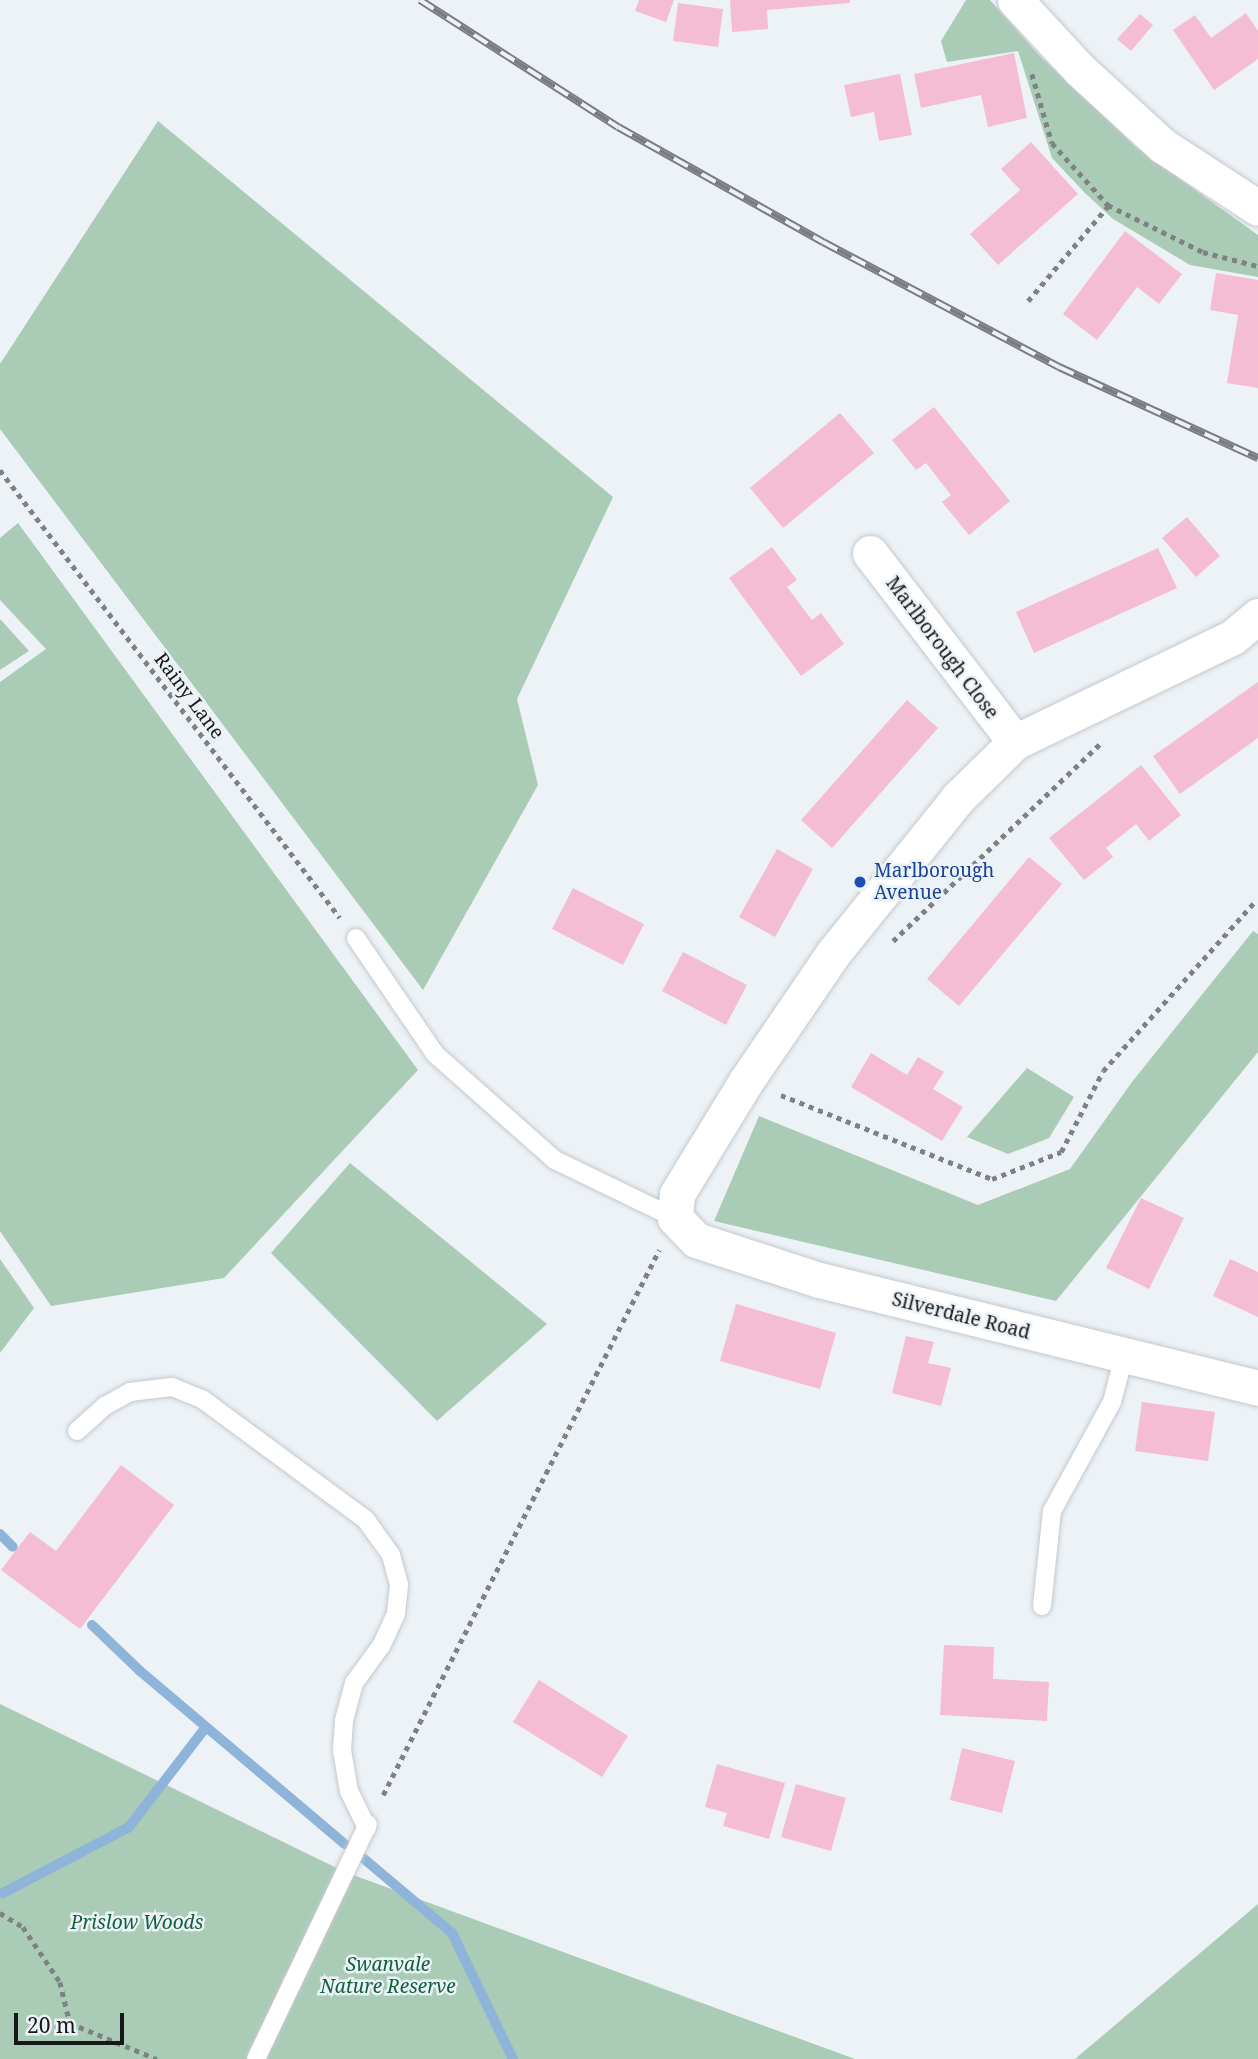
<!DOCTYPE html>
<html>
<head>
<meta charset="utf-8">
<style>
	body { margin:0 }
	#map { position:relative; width:1258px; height:2059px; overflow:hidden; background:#edf2f7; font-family:"Noto Serif",serif }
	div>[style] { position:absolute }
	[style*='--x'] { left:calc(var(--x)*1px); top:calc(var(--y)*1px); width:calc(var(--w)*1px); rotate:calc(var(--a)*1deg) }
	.green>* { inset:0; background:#aacbb6 }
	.stream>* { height:10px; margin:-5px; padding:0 5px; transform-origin:5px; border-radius:5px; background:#8eb4da }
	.building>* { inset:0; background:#f4bdd4 }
	.path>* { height:4.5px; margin-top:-2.25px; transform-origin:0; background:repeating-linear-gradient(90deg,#7f8285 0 5px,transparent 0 10px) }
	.roads { filter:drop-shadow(0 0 2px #c3c9cd) drop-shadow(0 0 2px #c3c9cd) }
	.service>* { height:18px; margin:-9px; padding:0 9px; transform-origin:9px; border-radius:9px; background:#fff }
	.minor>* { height:35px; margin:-17.5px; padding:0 17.5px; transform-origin:17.5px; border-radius:17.5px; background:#fff }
	.rail>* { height:8px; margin-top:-4px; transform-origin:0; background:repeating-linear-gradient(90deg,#edf2f7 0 16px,#797c80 0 32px); box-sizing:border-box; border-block:2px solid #797c80 }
	.dots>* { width:19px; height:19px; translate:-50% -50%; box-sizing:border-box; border:4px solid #edf2f7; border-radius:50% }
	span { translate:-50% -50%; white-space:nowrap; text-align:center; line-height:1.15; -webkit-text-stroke:5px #edf2f7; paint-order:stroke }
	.street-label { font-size:19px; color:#16181a }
	.transit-label { font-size:19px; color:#164399 }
	.left { translate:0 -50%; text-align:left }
	.park-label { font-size:19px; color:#0d623d; font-style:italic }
	.scale { position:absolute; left:14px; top:2013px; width:110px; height:32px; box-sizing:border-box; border:4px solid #16181a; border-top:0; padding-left:9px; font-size:21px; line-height:24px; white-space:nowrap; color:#16181a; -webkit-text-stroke:5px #edf2f7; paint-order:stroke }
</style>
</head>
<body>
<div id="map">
	<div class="green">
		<i style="clip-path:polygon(966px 0,990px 0,1039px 55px,1137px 148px,1258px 235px,1258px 277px,1190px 265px,1113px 219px,1086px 194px,1052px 158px,1018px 51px,947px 62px,941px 41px)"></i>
		<i style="clip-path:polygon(158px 121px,613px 497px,517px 699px,538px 785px,423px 990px,0 429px,0 364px)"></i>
		<i style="clip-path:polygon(18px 523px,418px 1070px,224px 1278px,51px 1306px,0 1231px,0 682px,46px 649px,0 600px,0 538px)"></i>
		<i style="clip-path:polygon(0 619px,29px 651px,0 670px)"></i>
		<i style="clip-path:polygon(1253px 931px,1258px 934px,1258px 1052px,1056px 1301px,714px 1221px,759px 1116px,978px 1205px,1070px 1169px,1132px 1082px)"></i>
		<i style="clip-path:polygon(1027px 1068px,1074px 1097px,1049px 1138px,1008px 1154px,967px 1137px)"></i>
		<i style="clip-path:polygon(350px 1163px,547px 1324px,437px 1421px,271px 1253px)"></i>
		<i style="clip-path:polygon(0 1259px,34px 1308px,0 1353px)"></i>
		<i style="clip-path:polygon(0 1704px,345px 1872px,855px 2059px,0 2059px)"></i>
		<i style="clip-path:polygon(1258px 1904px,1258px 2059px,1075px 2059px)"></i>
	</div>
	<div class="stream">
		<i style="--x:0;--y:1534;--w:18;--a:45"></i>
		<i style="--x:92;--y:1625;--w:66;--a:43.8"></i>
		<i style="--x:140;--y:1671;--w:268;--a:40.2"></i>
		<i style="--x:363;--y:1858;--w:116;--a:40.1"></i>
		<i style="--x:452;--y:1933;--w:140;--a:64.2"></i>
		<i style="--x:3;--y:1893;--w:142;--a:-27.6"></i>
		<i style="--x:129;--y:1827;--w:126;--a:-52.4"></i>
	</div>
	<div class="building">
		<i style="clip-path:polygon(639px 0,674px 0,666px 22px,635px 11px)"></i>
		<i style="clip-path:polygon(730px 0,850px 0,850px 3px,767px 10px,768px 29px,732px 32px)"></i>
		<i style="clip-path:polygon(678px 3px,723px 9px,718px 47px,673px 41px)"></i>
		<i style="clip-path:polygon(1246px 13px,1258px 31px,1258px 59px,1214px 90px,1173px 30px,1195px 15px,1211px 38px)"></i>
		<i style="clip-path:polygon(1140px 14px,1153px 25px,1131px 51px,1117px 39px)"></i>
		<i style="clip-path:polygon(1014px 53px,1027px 118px,988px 127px,981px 95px,921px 108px,914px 74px)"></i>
		<i style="clip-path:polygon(900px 74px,912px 135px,879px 141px,874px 112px,851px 117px,844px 85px)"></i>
		<i style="clip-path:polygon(1031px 142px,1078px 194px,998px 265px,970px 234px,1020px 190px,1001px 169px)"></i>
		<i style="clip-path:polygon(1125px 231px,1182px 274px,1159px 304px,1137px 287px,1097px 340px,1063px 314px)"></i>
		<i style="clip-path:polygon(1216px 273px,1258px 280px,1258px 388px,1227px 383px,1238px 315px,1210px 310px)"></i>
		<i style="clip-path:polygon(934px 407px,1010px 501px,969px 535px,942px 502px,951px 495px,926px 463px,916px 470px,892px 440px)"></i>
		<i style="clip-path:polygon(840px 413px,874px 453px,783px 528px,750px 488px)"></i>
		<i style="clip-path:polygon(1187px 517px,1220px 556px,1196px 577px,1162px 538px)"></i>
		<i style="clip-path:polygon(772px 547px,797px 580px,787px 587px,812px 620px,821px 613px,844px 644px,801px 676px,729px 578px)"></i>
		<i style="clip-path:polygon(1158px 548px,1177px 588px,1034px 653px,1016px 612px)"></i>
		<i style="clip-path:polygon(1258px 682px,1258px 738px,1180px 794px,1153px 756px)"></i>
		<i style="clip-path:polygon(907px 700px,938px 728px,832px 848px,801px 820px)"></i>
		<i style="clip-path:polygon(1141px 765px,1181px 815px,1149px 841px,1136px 824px,1106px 848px,1113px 857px,1084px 880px,1049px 838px)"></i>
		<i style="clip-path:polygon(777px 849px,813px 869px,775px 937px,739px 917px)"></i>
		<i style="clip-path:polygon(1029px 857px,1062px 884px,959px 1006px,927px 979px)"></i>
		<i style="clip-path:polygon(573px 888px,644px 924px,623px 965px,552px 929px)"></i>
		<i style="clip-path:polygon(683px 952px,747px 985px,726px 1025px,662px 991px)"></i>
		<i style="clip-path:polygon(871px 1053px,907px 1075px,918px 1057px,944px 1072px,933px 1089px,963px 1107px,942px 1141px,851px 1087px)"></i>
		<i style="clip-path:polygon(1141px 1198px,1184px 1218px,1149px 1289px,1106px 1268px)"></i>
		<i style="clip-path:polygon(1230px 1259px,1258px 1272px,1258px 1317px,1213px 1296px)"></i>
		<i style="clip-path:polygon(736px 1304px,836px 1333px,820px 1389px,720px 1361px)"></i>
		<i style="clip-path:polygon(906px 1336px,934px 1342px,928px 1363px,951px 1368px,941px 1406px,892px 1393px)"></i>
		<i style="clip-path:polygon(1142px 1402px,1215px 1412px,1208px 1461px,1135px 1451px)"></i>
		<i style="clip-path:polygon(121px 1465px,174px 1505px,80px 1629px,1px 1570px,30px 1532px,56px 1551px)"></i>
		<i style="clip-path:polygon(944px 1645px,994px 1647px,993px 1679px,1049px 1682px,1047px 1721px,940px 1715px)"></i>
		<i style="clip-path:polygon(539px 1680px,628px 1736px,602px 1777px,513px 1722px)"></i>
		<i style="clip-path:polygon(962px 1748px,1015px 1761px,1002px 1813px,950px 1800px)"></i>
		<i style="clip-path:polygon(717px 1764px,785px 1783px,769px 1839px,723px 1826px,727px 1813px,705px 1807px)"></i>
		<i style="clip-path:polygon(796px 1784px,846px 1798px,831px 1851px,781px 1837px)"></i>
	</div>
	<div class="path">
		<i style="--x:1032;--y:74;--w:72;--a:73.8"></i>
		<i style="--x:1052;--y:143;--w:84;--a:47.9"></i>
		<i style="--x:1108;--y:205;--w:106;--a:26.3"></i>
		<i style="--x:1203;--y:252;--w:57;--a:14.3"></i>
		<i style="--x:1028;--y:301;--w:124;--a:-49.9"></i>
		<i style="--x:0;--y:470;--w:562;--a:52.8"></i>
		<i style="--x:893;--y:941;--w:289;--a:-43.6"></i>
		<i style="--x:781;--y:1095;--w:227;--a:21.7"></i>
		<i style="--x:992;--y:1179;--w:74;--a:-21.4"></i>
		<i style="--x:1061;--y:1152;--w:91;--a:-62.6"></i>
		<i style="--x:1103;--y:1071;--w:226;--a:-48.1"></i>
		<i style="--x:383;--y:1795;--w:611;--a:-63.14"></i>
		<i style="--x:0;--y:1913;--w:27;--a:31"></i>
		<i style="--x:23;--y:1927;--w:66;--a:56.1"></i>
		<i style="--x:60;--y:1982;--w:42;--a:76.3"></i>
		<i style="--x:70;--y:2023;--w:94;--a:22.5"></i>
	</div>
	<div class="roads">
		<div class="service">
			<i style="--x:356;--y:938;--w:140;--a:55.7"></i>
			<i style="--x:435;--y:1054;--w:160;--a:41.5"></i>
			<i style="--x:555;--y:1160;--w:133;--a:25.8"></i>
			<i style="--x:77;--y:1431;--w:38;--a:-42"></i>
			<i style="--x:105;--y:1406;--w:29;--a:-29"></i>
			<i style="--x:130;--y:1392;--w:42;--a:-6.8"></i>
			<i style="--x:172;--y:1387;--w:32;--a:22"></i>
			<i style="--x:202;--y:1399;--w:204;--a:36.4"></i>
			<i style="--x:366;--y:1520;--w:43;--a:54.5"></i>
			<i style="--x:391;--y:1555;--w:31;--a:75"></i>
			<i style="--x:399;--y:1585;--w:29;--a:96"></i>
			<i style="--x:396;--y:1614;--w:35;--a:115"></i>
			<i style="--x:381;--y:1646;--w:46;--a:126.1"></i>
			<i style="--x:354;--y:1683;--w:39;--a:105"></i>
			<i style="--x:344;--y:1721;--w:29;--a:94"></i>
			<i style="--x:342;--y:1750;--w:42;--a:80.3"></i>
			<i style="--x:349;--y:1791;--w:41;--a:64.1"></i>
			<i style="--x:1042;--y:1606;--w:96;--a:-84"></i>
			<i style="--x:1052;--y:1511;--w:124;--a:-61.2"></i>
			<i style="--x:1112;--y:1402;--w:48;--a:-75.4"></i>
			<i style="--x:256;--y:2059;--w:260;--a:-64.5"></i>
		</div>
		<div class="minor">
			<i style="--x:1015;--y:0;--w:96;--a:47.1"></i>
			<i style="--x:1080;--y:70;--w:113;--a:42.5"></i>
			<i style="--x:1163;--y:146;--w:113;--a:33.1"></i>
			<i style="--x:870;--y:553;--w:238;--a:52.5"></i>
			<i style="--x:1258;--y:616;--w:33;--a:140"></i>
			<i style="--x:1233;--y:637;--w:242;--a:154.3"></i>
			<i style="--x:1015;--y:742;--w:80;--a:135.5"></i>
			<i style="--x:958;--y:798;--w:198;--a:128.8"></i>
			<i style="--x:834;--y:952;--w:156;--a:124.3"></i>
			<i style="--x:746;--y:1081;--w:132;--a:121.4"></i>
			<i style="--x:677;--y:1194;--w:24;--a:95"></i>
			<i style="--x:675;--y:1218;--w:30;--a:46"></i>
			<i style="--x:696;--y:1240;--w:129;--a:18"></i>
			<i style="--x:819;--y:1280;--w:452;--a:13.8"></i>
		</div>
	</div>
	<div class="rail">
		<i style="--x:420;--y:0;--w:235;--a:32.7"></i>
		<i style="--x:618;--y:127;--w:235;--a:29.3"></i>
		<i style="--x:823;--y:242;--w:267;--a:27.9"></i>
		<i style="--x:1059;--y:367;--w:219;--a:24.6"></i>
	</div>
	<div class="dots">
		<i style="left:860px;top:882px;background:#1a4fb4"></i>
	</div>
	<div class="street-label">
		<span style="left:942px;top:648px;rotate:53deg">Marlborough Close</span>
		<span style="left:189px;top:696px;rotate:53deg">Rainy Lane</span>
		<span style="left:961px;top:1316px;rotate:14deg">Silverdale Road</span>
	</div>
	<div class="transit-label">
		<span class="left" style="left:874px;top:882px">Marlborough<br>Avenue</span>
	</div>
	<div class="park-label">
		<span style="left:137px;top:1923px">Prislow Woods</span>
		<span style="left:388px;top:1976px">Swanvale<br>Nature Reserve</span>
	</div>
	<div class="scale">20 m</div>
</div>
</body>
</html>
